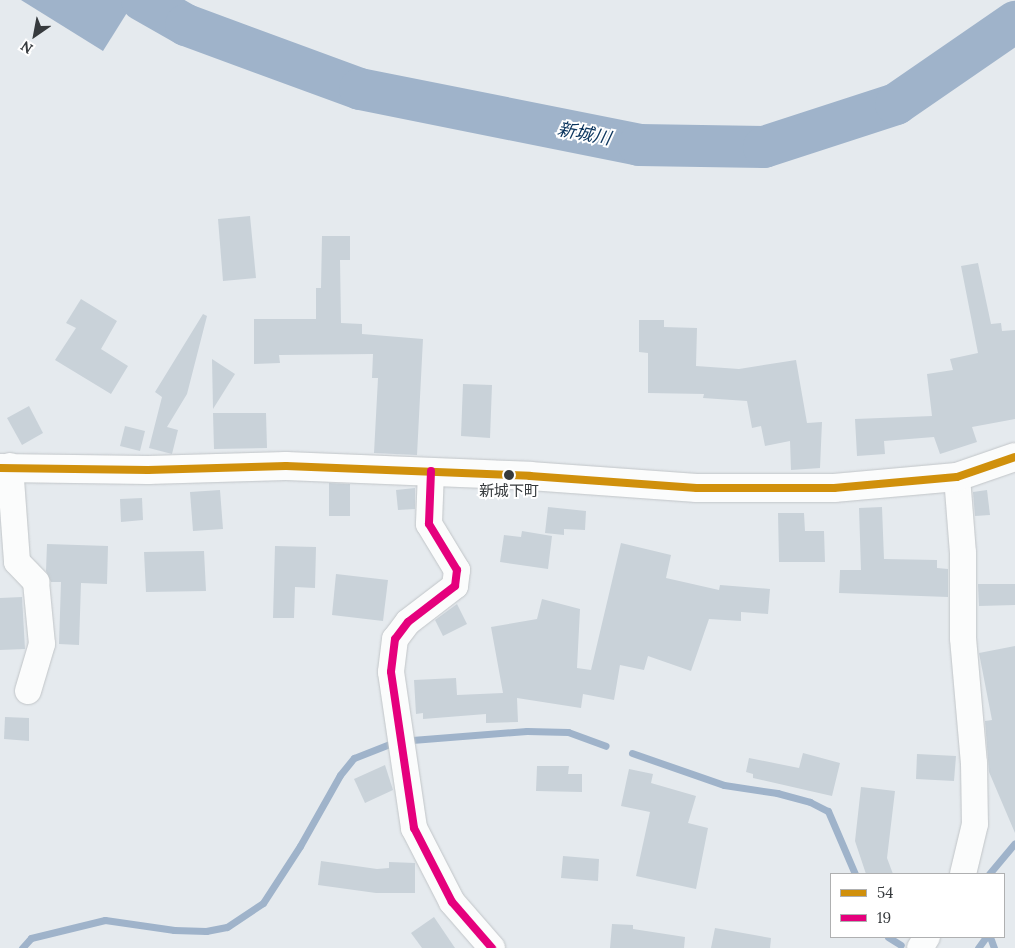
<!DOCTYPE html>
<html>
<head>
<meta charset="utf-8">
<style>
	body { margin:0 }
	#map { position:relative; width:1015px; height:948px; overflow:hidden; background:#e5eaee; font-family:Lora,"Noto Sans JP",serif }
	div>[style] { position:absolute }
	[style*='--x'] { left:calc(var(--x)*1px); top:calc(var(--y)*1px); width:calc(var(--w)*1px); rotate:calc(var(--a)*1deg) }
	.water>* { inset:0; background:#9fb3ca }
	.stream>* { height:7px; margin:-3.5px; padding:0 3.5px; transform-origin:3.5px; border-radius:3.5px; background:#9fb3ca }
	.river>* { height:42px; margin:-21px; padding:0 21px; transform-origin:21px; border-radius:21px; background:#9fb3ca }
	.building>* { inset:0; background:#c9d2d9 }
	.roads { filter:drop-shadow(0 0 1px #c1c5c8) drop-shadow(0 0 1px #c1c5c8) }
	.street>* { height:26px; margin:-13px; padding:0 13px; transform-origin:13px; border-radius:13px; background:#fbfcfc }
	.secondary>* { height:28px; margin:-14px; padding:0 14px; transform-origin:14px; border-radius:14px; background:#fbfcfc }
	.bus-1>* { height:8px; margin:-4px; padding:0 4px; transform-origin:4px; border-radius:4px; background:#d0900c }
	.bus-2>* { height:8px; margin:-4px; padding:0 4px; transform-origin:4px; border-radius:4px; background:#e5007d }
	.dots>* { width:14px; height:14px; translate:-50% -50%; box-sizing:border-box; border:2px solid #fff; border-radius:50% }
	span { translate:-50% -50%; white-space:nowrap; text-align:center; line-height:1.15; -webkit-text-stroke:4px #fff; paint-order:stroke }
	.bus-label { font-size:15px; color:#363a3d }
	.water-label { font-size:18px; color:#0a345d; font-style:italic }
	.legend { position:absolute; left:830px; top:873px; width:175px; height:65px; box-sizing:border-box; background:#fff; border:1px solid #afb0b1; margin:0; padding:6px 9px; list-style:none; font-size:15px; color:#363a3d }
	.legend li { display:flex; align-items:center; gap:10px; height:25px }
	.legend b { width:25px; border:1px solid #afb0b1 }
	.north { position:absolute; left:10px; top:10px; width:50px; height:50px; -webkit-text-stroke:4px #fff; paint-order:stroke; rotate:213deg; font-size:14px; font-weight:700; line-height:20px; text-align:center; color:#363a3d }
	.north::after { content:''; display:block; margin:auto; width:18px; height:22px; background:#363a3d; clip-path:polygon(50% 0,100% 100%,50% 72%,0 100%) }
</style>
</head>
<body>
<div id="map">
	<div class="water">
		<i style="clip-path:polygon(21px 0,135px 0,103px 51px)"></i>
	</div>
	<div class="stream">
		<i style="--x:412;--y:740;--w:115;--a:-4.5"></i>
		<i style="--x:527;--y:731;--w:41;--a:1.4"></i>
		<i style="--x:568;--y:732;--w:40;--a:20.2"></i>
		<i style="--x:632;--y:753;--w:97;--a:19.2"></i>
		<i style="--x:724;--y:785;--w:54;--a:8.6"></i>
		<i style="--x:777;--y:793;--w:34;--a:15"></i>
		<i style="--x:810;--y:802;--w:20;--a:27"></i>
		<i style="--x:828;--y:811;--w:69;--a:66.8"></i>
		<i style="--x:989;--y:874;--w:40;--a:-50"></i>
		<i style="--x:888;--y:937;--w:15;--a:32"></i>
		<i style="--x:990;--y:937;--w:12;--a:70"></i>
		<i style="--x:22;--y:948;--w:13;--a:-48"></i>
		<i style="--x:31;--y:938;--w:76;--a:-13.7"></i>
		<i style="--x:105;--y:920;--w:70;--a:8.2"></i>
		<i style="--x:174;--y:930;--w:32;--a:2"></i>
		<i style="--x:206;--y:931;--w:21;--a:-11"></i>
		<i style="--x:227;--y:927;--w:43;--a:-33.7"></i>
		<i style="--x:263;--y:903;--w:68;--a:-57"></i>
		<i style="--x:300;--y:846;--w:81;--a:-60.6"></i>
		<i style="--x:340;--y:775;--w:22;--a:-51"></i>
		<i style="--x:354;--y:758;--w:41;--a:-21.5"></i>
		<i style="--x:978;--y:948;--w:14;--a:-54"></i>
	</div>
	<div class="river">
		<i style="--x:142;--y:0;--w:51;--a:29.6"></i>
		<i style="--x:186;--y:25;--w:185;--a:20.2"></i>
		<i style="--x:360;--y:89;--w:285;--a:11.3"></i>
		<i style="--x:639;--y:145;--w:125;--a:0.9"></i>
		<i style="--x:764;--y:147;--w:139;--a:-18"></i>
		<i style="--x:896;--y:104;--w:145;--a:-34.6"></i>
	</div>
	<div class="building">
		<i style="clip-path:polygon(250px 216px,256px 278px,223px 281px,218px 219px)"></i>
		<i style="clip-path:polygon(322px 236px,350px 236px,350px 260px,340px 260px,341px 323px,362px 324px,362px 334px,423px 339px,417px 455px,374px 453px,378px 378px,372px 378px,373px 354px,279px 355px,280px 363px,254px 364px,254px 319px,316px 319px,316px 288px,321px 288px)"></i>
		<i style="clip-path:polygon(978px 263px,991px 324px,1001px 323px,1002px 331px,1015px 330px,1015px 419px,972px 427px,977px 442px,940px 454px,934px 437px,884px 441px,885px 454px,857px 456px,855px 419px,932px 416px,927px 374px,953px 370px,950px 359px,978px 353px,961px 266px)"></i>
		<i style="clip-path:polygon(81px 299px,117px 321px,101px 349px,128px 366px,111px 394px,55px 360px,76px 328px,66px 323px)"></i>
		<i style="clip-path:polygon(203px 314px,207px 316px,187px 394px,167px 427px,178px 430px,172px 454px,149px 448px,162px 397px,155px 392px)"></i>
		<i style="clip-path:polygon(639px 320px,664px 320px,664px 327px,697px 328px,696px 366px,739px 369px,796px 360px,807px 423px,822px 422px,820px 468px,791px 470px,790px 441px,765px 446px,761px 426px,752px 428px,747px 401px,703px 398px,704px 394px,648px 393px,648px 353px,639px 352px)"></i>
		<i style="clip-path:polygon(212px 359px,235px 374px,213px 409px)"></i>
		<i style="clip-path:polygon(463px 384px,492px 385px,490px 438px,461px 436px)"></i>
		<i style="clip-path:polygon(29px 406px,43px 433px,22px 445px,7px 418px)"></i>
		<i style="clip-path:polygon(213px 413px,266px 413px,267px 448px,214px 449px)"></i>
		<i style="clip-path:polygon(125px 426px,145px 431px,140px 451px,120px 446px)"></i>
		<i style="clip-path:polygon(329px 483px,350px 484px,350px 516px,329px 516px)"></i>
		<i style="clip-path:polygon(415px 488px,415px 509px,398px 510px,396px 490px)"></i>
		<i style="clip-path:polygon(220px 490px,223px 529px,193px 531px,190px 492px)"></i>
		<i style="clip-path:polygon(987px 490px,990px 515px,975px 516px,973px 492px)"></i>
		<i style="clip-path:polygon(142px 498px,143px 520px,121px 522px,120px 499px)"></i>
		<i style="clip-path:polygon(548px 507px,586px 511px,585px 530px,564px 529px,564px 535px,545px 533px)"></i>
		<i style="clip-path:polygon(882px 507px,884px 559px,937px 560px,937px 568px,948px 569px,948px 597px,839px 593px,840px 570px,861px 570px,859px 508px)"></i>
		<i style="clip-path:polygon(778px 513px,804px 513px,805px 531px,824px 531px,825px 562px,779px 562px)"></i>
		<i style="clip-path:polygon(522px 531px,552px 536px,548px 569px,500px 562px,504px 535px,521px 537px)"></i>
		<i style="clip-path:polygon(621px 543px,671px 555px,666px 578px,719px 590px,720px 585px,770px 589px,768px 614px,741px 612px,741px 621px,709px 619px,691px 671px,648px 656px,644px 670px,620px 665px,614px 700px,583px 694px,581px 708px,517px 698px,518px 722px,486px 723px,486px 714px,423px 719px,423px 713px,416px 714px,414px 680px,456px 678px,457px 695px,503px 693px,491px 627px,537px 619px,542px 599px,580px 609px,577px 668px,591px 670px)"></i>
		<i style="clip-path:polygon(47px 544px,108px 546px,107px 584px,81px 583px,79px 645px,59px 644px,61px 582px,51px 582px,46px 571px)"></i>
		<i style="clip-path:polygon(275px 546px,316px 547px,315px 588px,295px 587px,294px 618px,273px 618px)"></i>
		<i style="clip-path:polygon(204px 551px,206px 591px,146px 592px,144px 552px)"></i>
		<i style="clip-path:polygon(336px 574px,388px 580px,383px 621px,332px 615px)"></i>
		<i style="clip-path:polygon(978px 584px,1015px 584px,1015px 605px,979px 606px)"></i>
		<i style="clip-path:polygon(22px 597px,25px 649px,0 650px,0 598px)"></i>
		<i style="clip-path:polygon(457px 604px,467px 624px,443px 636px,435px 620px)"></i>
		<i style="clip-path:polygon(1015px 646px,1015px 833px,989px 772px,985px 721px,992px 720px,979px 653px)"></i>
		<i style="clip-path:polygon(5px 717px,29px 718px,29px 741px,4px 739px)"></i>
		<i style="clip-path:polygon(803px 753px,840px 763px,832px 796px,753px 778px,753px 774px,746px 772px,749px 758px,799px 768px)"></i>
		<i style="clip-path:polygon(917px 754px,956px 756px,954px 781px,916px 779px)"></i>
		<i style="clip-path:polygon(385px 765px,393px 790px,365px 803px,354px 779px)"></i>
		<i style="clip-path:polygon(537px 766px,569px 766px,568px 774px,582px 774px,582px 792px,536px 791px)"></i>
		<i style="clip-path:polygon(629px 769px,653px 774px,651px 783px,696px 796px,688px 823px,708px 828px,696px 889px,636px 876px,650px 812px,621px 806px)"></i>
		<i style="clip-path:polygon(861px 787px,895px 791px,887px 858px,893px 874px,866px 874px,855px 841px)"></i>
		<i style="clip-path:polygon(563px 856px,599px 859px,598px 881px,561px 878px)"></i>
		<i style="clip-path:polygon(321px 861px,377px 869px,389px 868px,389px 862px,415px 863px,415px 893px,376px 893px,318px 885px)"></i>
		<i style="clip-path:polygon(434px 917px,455px 948px,422px 948px,411px 933px)"></i>
		<i style="clip-path:polygon(612px 924px,633px 925px,633px 929px,685px 937px,684px 948px,610px 948px)"></i>
		<i style="clip-path:polygon(715px 928px,771px 938px,770px 948px,711px 948px)"></i>
	</div>
	<div class="roads">
		<div class="street">
			<i style="--x:10;--y:466;--w:96;--a:85.8"></i>
			<i style="--x:17;--y:562;--w:28;--a:46"></i>
			<i style="--x:36;--y:582;--w:62;--a:84.5"></i>
			<i style="--x:42;--y:644;--w:49;--a:106.6"></i>
			<i style="--x:431;--y:471;--w:53;--a:92.2"></i>
			<i style="--x:429;--y:524;--w:54;--a:58.7"></i>
			<i style="--x:457;--y:570;--w:16;--a:97"></i>
			<i style="--x:455;--y:586;--w:59;--a:142.5"></i>
			<i style="--x:408;--y:622;--w:21;--a:127"></i>
			<i style="--x:395;--y:639;--w:33;--a:97"></i>
			<i style="--x:391;--y:672;--w:158;--a:81.6"></i>
			<i style="--x:414;--y:828;--w:83;--a:62.8"></i>
			<i style="--x:452;--y:902;--w:61;--a:49"></i>
			<i style="--x:957;--y:477;--w:76;--a:85.5"></i>
			<i style="--x:963;--y:553;--w:85;--a:90"></i>
			<i style="--x:963;--y:638;--w:125;--a:85"></i>
			<i style="--x:974;--y:763;--w:61;--a:89.1"></i>
			<i style="--x:975;--y:824;--w:51;--a:103.5"></i>
			<i style="--x:920;--y:948;--w:13;--a:-58"></i>
		</div>
		<div class="secondary">
			<i style="--x:0;--y:468;--w:148;--a:0.8"></i>
			<i style="--x:148;--y:470;--w:138;--a:-1.7"></i>
			<i style="--x:286;--y:466;--w:244;--a:2.3"></i>
			<i style="--x:530;--y:476;--w:167;--a:4.1"></i>
			<i style="--x:697;--y:488;--w:137;--a:0"></i>
			<i style="--x:834;--y:488;--w:123;--a:-5.1"></i>
			<i style="--x:957;--y:477;--w:61;--a:-19"></i>
		</div>
	</div>
	<div class="bus-1">
		<i style="--x:0;--y:468;--w:148;--a:0.8"></i>
		<i style="--x:148;--y:470;--w:138;--a:-1.7"></i>
		<i style="--x:286;--y:466;--w:244;--a:2.3"></i>
		<i style="--x:530;--y:476;--w:167;--a:4.1"></i>
		<i style="--x:697;--y:488;--w:137;--a:0"></i>
		<i style="--x:834;--y:488;--w:123;--a:-5.1"></i>
		<i style="--x:957;--y:477;--w:61;--a:-19"></i>
	</div>
	<div class="bus-2">
		<i style="--x:431;--y:471;--w:53;--a:92.2"></i>
		<i style="--x:429;--y:524;--w:54;--a:58.7"></i>
		<i style="--x:457;--y:570;--w:16;--a:97"></i>
		<i style="--x:455;--y:586;--w:59;--a:142.5"></i>
		<i style="--x:408;--y:622;--w:21;--a:127"></i>
		<i style="--x:395;--y:639;--w:33;--a:97"></i>
		<i style="--x:391;--y:672;--w:158;--a:81.6"></i>
		<i style="--x:414;--y:828;--w:83;--a:62.8"></i>
		<i style="--x:452;--y:902;--w:61;--a:49"></i>
	</div>
	<div class="dots">
		<i style="left:509px;top:475px;background:#363a3d"></i>
	</div>
	<div class="bus-label">
		<span style="left:509px;top:491px">新城下町</span>
	</div>
	<div class="water-label">
		<span style="left:584px;top:134px;rotate:11deg">新城川</span>
	</div>
	<ul class="legend">
	<li><b style="height:6px;background:#d0900c"></b>54</li>
	<li><b style="height:6px;background:#e5007d"></b>19</li>
	</ul>
	<div class="north">N</div>
</div>
</body>
</html>
